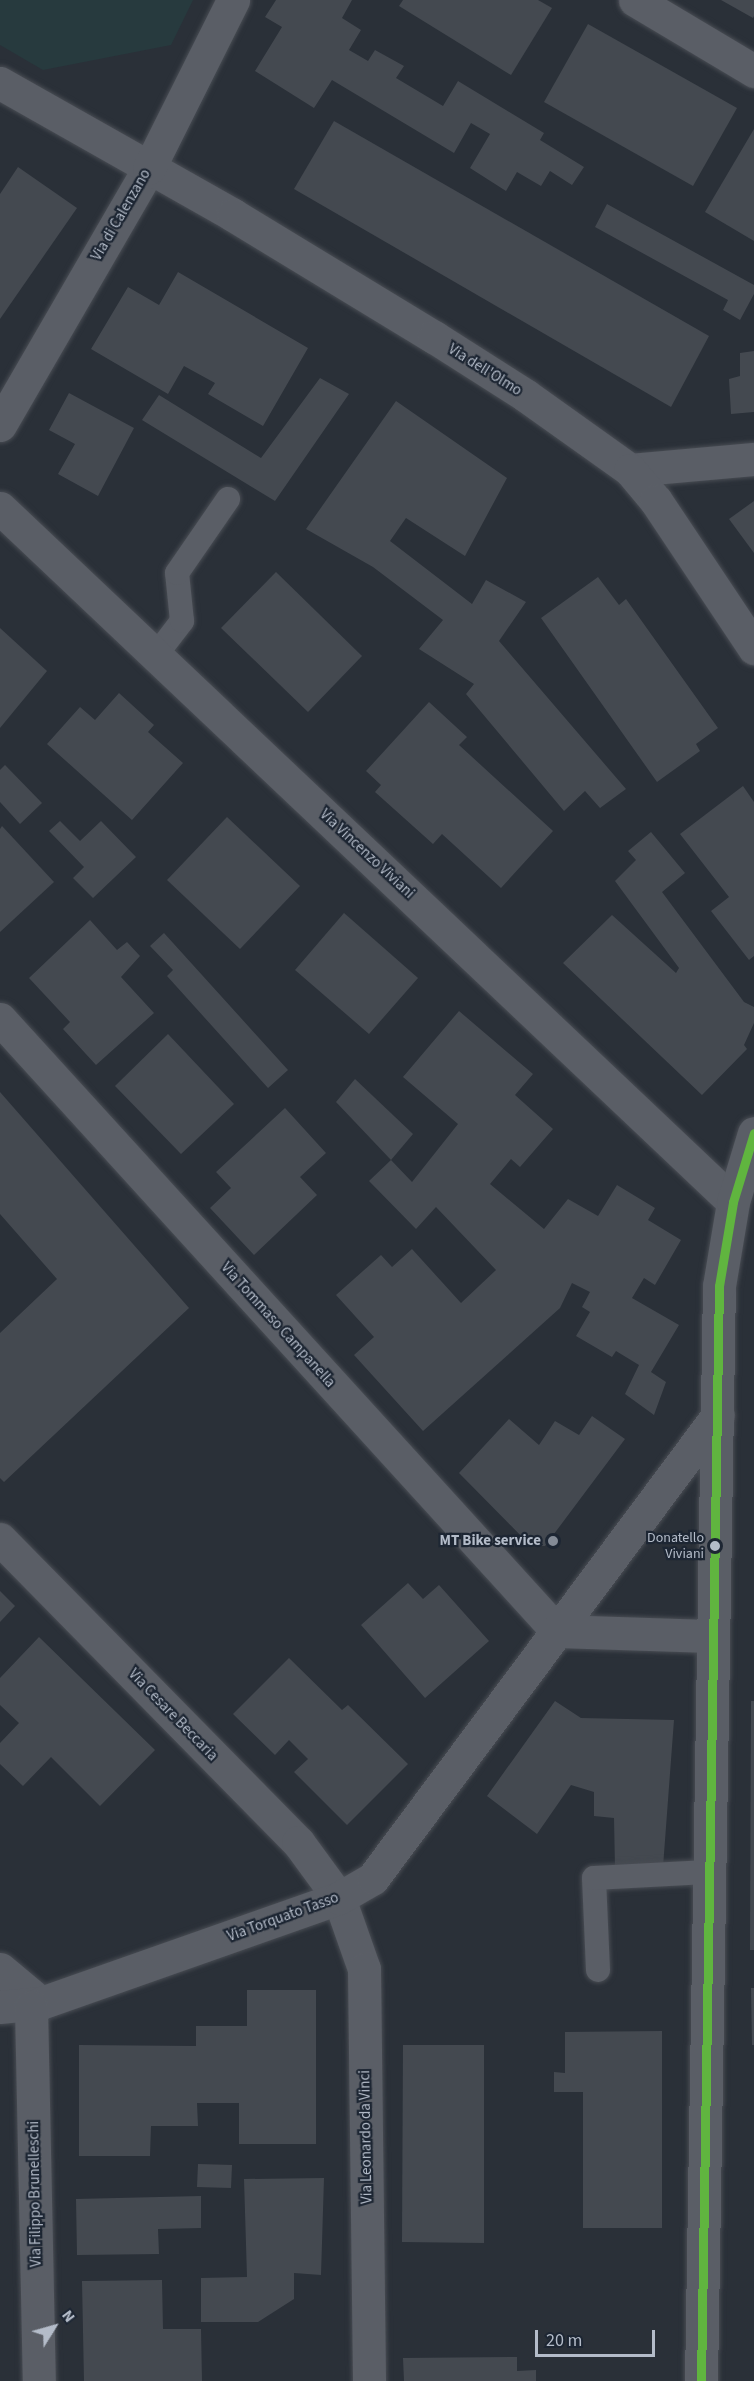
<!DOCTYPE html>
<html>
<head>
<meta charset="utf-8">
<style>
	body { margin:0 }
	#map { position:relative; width:754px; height:2381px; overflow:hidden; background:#2a3038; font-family:"Source Sans 3",sans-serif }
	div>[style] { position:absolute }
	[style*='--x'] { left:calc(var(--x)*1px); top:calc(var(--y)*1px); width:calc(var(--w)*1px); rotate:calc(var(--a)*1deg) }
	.green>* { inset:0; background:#273a3e }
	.building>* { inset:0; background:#444950 }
	.roads { filter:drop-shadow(0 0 2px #484c53) drop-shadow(0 0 2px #484c53) }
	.service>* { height:24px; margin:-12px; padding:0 12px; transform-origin:12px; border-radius:12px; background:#5a5e66 }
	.minor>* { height:33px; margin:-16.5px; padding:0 16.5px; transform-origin:16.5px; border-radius:16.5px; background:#5a5e66 }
	.tertiary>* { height:33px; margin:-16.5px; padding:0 16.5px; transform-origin:16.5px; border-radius:16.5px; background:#5a5e66 }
	.bus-1>* { height:9px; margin:-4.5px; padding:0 4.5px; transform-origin:4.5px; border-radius:4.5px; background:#60b53f }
	.dots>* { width:16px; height:16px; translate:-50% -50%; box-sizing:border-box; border:3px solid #1d2633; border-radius:50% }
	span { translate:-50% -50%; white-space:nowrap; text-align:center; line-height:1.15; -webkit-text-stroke:4.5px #1d2633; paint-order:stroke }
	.bus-label { font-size:14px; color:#b4bcc9 }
	.right { translate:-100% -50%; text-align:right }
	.street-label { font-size:15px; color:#b4bcc9 }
	.poi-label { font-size:15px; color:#b4bcc9; font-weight:700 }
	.north { position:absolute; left:24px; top:2297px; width:60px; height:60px; -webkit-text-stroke:4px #1d2633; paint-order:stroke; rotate:53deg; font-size:16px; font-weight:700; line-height:24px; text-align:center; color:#b4bcc9 }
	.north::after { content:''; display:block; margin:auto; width:21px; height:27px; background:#b4bcc9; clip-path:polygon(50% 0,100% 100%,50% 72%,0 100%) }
	.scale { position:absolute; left:535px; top:2330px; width:120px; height:27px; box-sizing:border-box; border:3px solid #b4bcc9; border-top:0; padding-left:8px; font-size:18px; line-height:21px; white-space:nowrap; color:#b4bcc9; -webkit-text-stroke:4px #1d2633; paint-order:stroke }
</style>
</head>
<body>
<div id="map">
	<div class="green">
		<i style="clip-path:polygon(0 0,193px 0,171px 45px,43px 70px,0 45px)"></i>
	</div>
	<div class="building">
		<i style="clip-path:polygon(276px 0,352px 0,342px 18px,361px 30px,349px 50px,368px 61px,375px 50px,404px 66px,396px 78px,443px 106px,458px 81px,544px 133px,540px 140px,584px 167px,572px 185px,550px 171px,541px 186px,517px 172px,506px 191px,470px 168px,490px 134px,471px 123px,454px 153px,332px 80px,314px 108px,255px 71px,282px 27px,265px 17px)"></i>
		<i style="clip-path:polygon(403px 0,538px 0,552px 8px,511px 75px,399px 6px)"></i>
		<i style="clip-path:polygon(721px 0,754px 0,754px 16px,753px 18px)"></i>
		<i style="clip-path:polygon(588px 24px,737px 108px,693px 186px,544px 102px)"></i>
		<i style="clip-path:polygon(334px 121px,709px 336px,671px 407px,294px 189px)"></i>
		<i style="clip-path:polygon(754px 129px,754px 241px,705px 212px)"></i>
		<i style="clip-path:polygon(18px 167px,77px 208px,0 319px,0 194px)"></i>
		<i style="clip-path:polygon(607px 204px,754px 285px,754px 294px,740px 320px,723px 310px,728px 300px,595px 227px)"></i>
		<i style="clip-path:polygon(178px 272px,308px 348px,263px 426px,208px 394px,215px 383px,184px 366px,168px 394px,91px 349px,128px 287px,159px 305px)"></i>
		<i style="clip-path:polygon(754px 351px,754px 412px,731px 414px,729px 379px,740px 376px,740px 353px)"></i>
		<i style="clip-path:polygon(320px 378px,349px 394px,275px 501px,142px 420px,159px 395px,261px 458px)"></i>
		<i style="clip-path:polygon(69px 393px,134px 428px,98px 496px,58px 474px,75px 444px,49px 430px)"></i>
		<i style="clip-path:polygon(396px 401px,507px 478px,465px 556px,406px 518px,390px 541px,472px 604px,486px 580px,526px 602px,499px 641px,626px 789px,600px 808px,585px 791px,564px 811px,466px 694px,474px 684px,419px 649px,443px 620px,373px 567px,306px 529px)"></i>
		<i style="clip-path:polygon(754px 501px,754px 553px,729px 519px)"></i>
		<i style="clip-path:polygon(276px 572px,362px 656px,308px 712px,221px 628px)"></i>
		<i style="clip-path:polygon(598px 577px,619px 605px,626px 599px,718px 728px,696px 744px,700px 751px,657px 782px,541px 618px)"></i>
		<i style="clip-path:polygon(0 628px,47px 671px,0 728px)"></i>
		<i style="clip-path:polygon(119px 693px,154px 725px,148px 732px,183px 763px,132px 820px,47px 744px,80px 707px,95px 720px)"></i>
		<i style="clip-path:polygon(429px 702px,467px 737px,459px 745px,553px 831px,501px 888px,442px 834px,433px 844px,375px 792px,381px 785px,366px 771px)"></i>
		<i style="clip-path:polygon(5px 765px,42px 803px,20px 824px,0 802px,0 770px)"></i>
		<i style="clip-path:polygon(743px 786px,754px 802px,754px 956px,749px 960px,711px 911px,729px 897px,680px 834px)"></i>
		<i style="clip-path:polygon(227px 817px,300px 886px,240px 949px,167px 880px)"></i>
		<i style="clip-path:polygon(60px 821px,80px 841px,101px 821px,136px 857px,93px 898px,73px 878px,84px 867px,49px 831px)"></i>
		<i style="clip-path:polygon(2px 826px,54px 882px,0 932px,0 829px)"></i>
		<i style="clip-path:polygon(651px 832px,685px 873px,662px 892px,744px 1002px,754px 1007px,754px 1023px,744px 1045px,747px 1049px,702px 1095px,563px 963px,612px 915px,676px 973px,679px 968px,615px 881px,636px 860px,628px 851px)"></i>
		<i style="clip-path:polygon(344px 913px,418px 978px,369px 1034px,295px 970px)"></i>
		<i style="clip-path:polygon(90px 920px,117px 950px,127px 942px,140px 956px,121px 977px,154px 1013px,96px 1065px,63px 1029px,70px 1022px,29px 978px)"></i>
		<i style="clip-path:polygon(164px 933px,288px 1070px,268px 1088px,167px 976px,173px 970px,150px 946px)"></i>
		<i style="clip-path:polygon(459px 1011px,533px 1074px,515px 1095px,553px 1129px,520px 1167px,511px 1159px,490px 1184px,544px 1229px,568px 1199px,598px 1216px,617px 1185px,655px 1208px,648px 1220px,681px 1240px,655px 1285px,644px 1278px,632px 1298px,679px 1325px,651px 1372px,666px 1382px,654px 1415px,625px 1394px,639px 1365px,616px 1351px,612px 1357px,576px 1336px,590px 1312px,582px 1307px,590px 1292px,572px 1283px,560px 1308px,423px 1431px,354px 1355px,374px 1337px,336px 1295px,381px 1255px,392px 1267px,412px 1249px,461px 1303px,496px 1270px,436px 1207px,416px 1229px,369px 1181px,391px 1160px,412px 1182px,458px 1124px,403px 1077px)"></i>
		<i style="clip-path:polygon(168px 1034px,234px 1104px,181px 1154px,115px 1086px)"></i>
		<i style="clip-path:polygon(355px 1079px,413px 1134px,391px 1160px,336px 1102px)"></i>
		<i style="clip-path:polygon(0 1092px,189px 1308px,4px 1482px,0 1478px,0 1333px,57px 1279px,0 1214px)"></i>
		<i style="clip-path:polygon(285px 1108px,326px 1153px,300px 1177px,317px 1195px,254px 1255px,210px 1208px,231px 1188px,216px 1172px)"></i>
		<i style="clip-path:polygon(592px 1416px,625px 1439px,545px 1546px,531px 1546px,459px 1473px,509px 1419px,539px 1445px,555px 1421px,579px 1435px)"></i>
		<i style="clip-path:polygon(408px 1583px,423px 1599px,439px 1585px,489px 1641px,425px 1698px,361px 1625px)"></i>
		<i style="clip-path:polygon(0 1591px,15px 1606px,0 1622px)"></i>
		<i style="clip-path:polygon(39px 1637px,155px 1750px,100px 1806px,51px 1757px,23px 1786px,0 1764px,0 1743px,19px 1723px,0 1705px,0 1678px)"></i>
		<i style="clip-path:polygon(289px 1658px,342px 1710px,348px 1705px,408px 1764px,347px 1825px,294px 1772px,308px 1759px,289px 1740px,275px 1755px,233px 1714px)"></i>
		<i style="clip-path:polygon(555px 1701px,581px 1718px,674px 1720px,663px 1867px,615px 1869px,614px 1818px,594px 1816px,594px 1792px,571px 1785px,537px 1834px,487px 1796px)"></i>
		<i style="clip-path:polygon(751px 1701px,754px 1701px,754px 1950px,750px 1950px)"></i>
		<i style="clip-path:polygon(751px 1988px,754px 1988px,754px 2045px,752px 2045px)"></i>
		<i style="clip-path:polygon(247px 1990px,316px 1990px,316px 2144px,239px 2144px,239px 2103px,197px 2103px,198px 2126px,151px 2126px,150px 2156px,79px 2156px,79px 2045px,196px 2046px,196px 2026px,247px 2026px)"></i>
		<i style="clip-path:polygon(662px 2031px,662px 2228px,583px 2228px,583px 2092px,554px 2092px,554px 2072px,565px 2073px,565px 2032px)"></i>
		<i style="clip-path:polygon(403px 2045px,484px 2045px,484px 2243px,402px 2242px)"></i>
		<i style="clip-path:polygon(198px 2164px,232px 2165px,231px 2188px,197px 2187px)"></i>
		<i style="clip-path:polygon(324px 2178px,321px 2275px,294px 2273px,294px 2299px,258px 2322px,201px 2322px,201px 2278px,247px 2277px,244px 2179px)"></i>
		<i style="clip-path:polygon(201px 2196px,201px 2228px,158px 2229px,159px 2254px,77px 2255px,76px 2199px)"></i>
		<i style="clip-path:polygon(162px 2280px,163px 2329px,201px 2329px,202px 2381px,84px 2381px,82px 2281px)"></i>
		<i style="clip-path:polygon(517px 2357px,517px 2371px,536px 2370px,536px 2381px,404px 2381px,403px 2358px)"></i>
	</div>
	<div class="roads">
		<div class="service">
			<i style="--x:156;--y:655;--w:43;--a:-52.6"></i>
			<i style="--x:182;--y:621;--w:48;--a:-95.9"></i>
			<i style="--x:177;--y:573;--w:90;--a:-55.4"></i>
			<i style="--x:598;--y:1970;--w:92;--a:-92.5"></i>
			<i style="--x:594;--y:1878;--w:113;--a:-3"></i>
		</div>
		<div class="minor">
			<i style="--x:635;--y:0;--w:139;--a:30.8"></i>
			<i style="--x:0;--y:425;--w:297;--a:-59.9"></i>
			<i style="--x:630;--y:470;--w:124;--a:-5.1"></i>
			<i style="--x:0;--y:508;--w:1009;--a:43.43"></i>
			<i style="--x:0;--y:1019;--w:828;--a:47.69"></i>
			<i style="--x:0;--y:1539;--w:425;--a:45.5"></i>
			<i style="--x:298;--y:1842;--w:69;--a:53.8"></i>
			<i style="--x:339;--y:1898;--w:75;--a:70.6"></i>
			<i style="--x:364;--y:1969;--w:412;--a:89.3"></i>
			<i style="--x:557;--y:1631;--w:153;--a:1.9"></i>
			<i style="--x:0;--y:1969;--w:53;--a:39.7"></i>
			<i style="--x:0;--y:2007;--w:41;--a:-5.6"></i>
			<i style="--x:41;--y:2003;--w:316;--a:-19.4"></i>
			<i style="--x:339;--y:1898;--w:39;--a:-30"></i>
			<i style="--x:373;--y:1878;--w:577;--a:-53.31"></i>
			<i style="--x:31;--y:2007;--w:374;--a:88.8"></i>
			<i style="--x:701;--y:2381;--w:1095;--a:-89.06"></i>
			<i style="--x:719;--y:1286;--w:85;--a:-80.5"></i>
			<i style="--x:733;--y:1202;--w:72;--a:-73.1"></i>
		</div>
		<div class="tertiary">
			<i style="--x:0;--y:83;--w:268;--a:29.5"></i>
			<i style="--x:233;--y:215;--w:235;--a:31.3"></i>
			<i style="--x:434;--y:337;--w:108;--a:32.5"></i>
			<i style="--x:525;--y:395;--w:129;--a:35.5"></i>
			<i style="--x:630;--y:470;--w:40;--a:50"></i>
			<i style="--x:656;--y:501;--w:177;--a:56.3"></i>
			<i style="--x:149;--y:168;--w:188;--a:-63.4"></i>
		</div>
	</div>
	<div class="bus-1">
		<i style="--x:701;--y:2381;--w:1095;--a:-89.06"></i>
		<i style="--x:719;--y:1286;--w:85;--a:-80.5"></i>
		<i style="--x:733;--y:1202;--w:72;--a:-73.1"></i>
	</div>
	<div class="dots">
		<i style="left:553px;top:1541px;background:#848b96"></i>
		<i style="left:715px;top:1546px;background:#b4bcc9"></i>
	</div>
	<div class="bus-label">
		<span class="right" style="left:704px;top:1546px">Donatello<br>Viviani</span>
	</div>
	<div class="street-label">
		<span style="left:121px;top:215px;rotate:-60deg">Via di Calenzano</span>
		<span style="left:485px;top:370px;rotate:32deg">Via dell'Olmo</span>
		<span style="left:367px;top:854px;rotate:43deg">Via Vincenzo Viviani</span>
		<span style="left:278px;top:1325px;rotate:48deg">Via Tommaso Campanella</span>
		<span style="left:173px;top:1715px;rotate:46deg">Via Cesare Beccaria</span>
		<span style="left:283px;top:1917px;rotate:-20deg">Via Torquato Tasso</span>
		<span style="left:366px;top:2137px;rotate:-91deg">Via Leonardo da Vinci</span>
		<span style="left:35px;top:2194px;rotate:-91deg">Via Filippo Brunelleschi</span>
	</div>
	<div class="poi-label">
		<span class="right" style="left:541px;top:1541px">MT Bike service</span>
	</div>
	<div class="north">N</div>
	<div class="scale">20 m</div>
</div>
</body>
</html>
